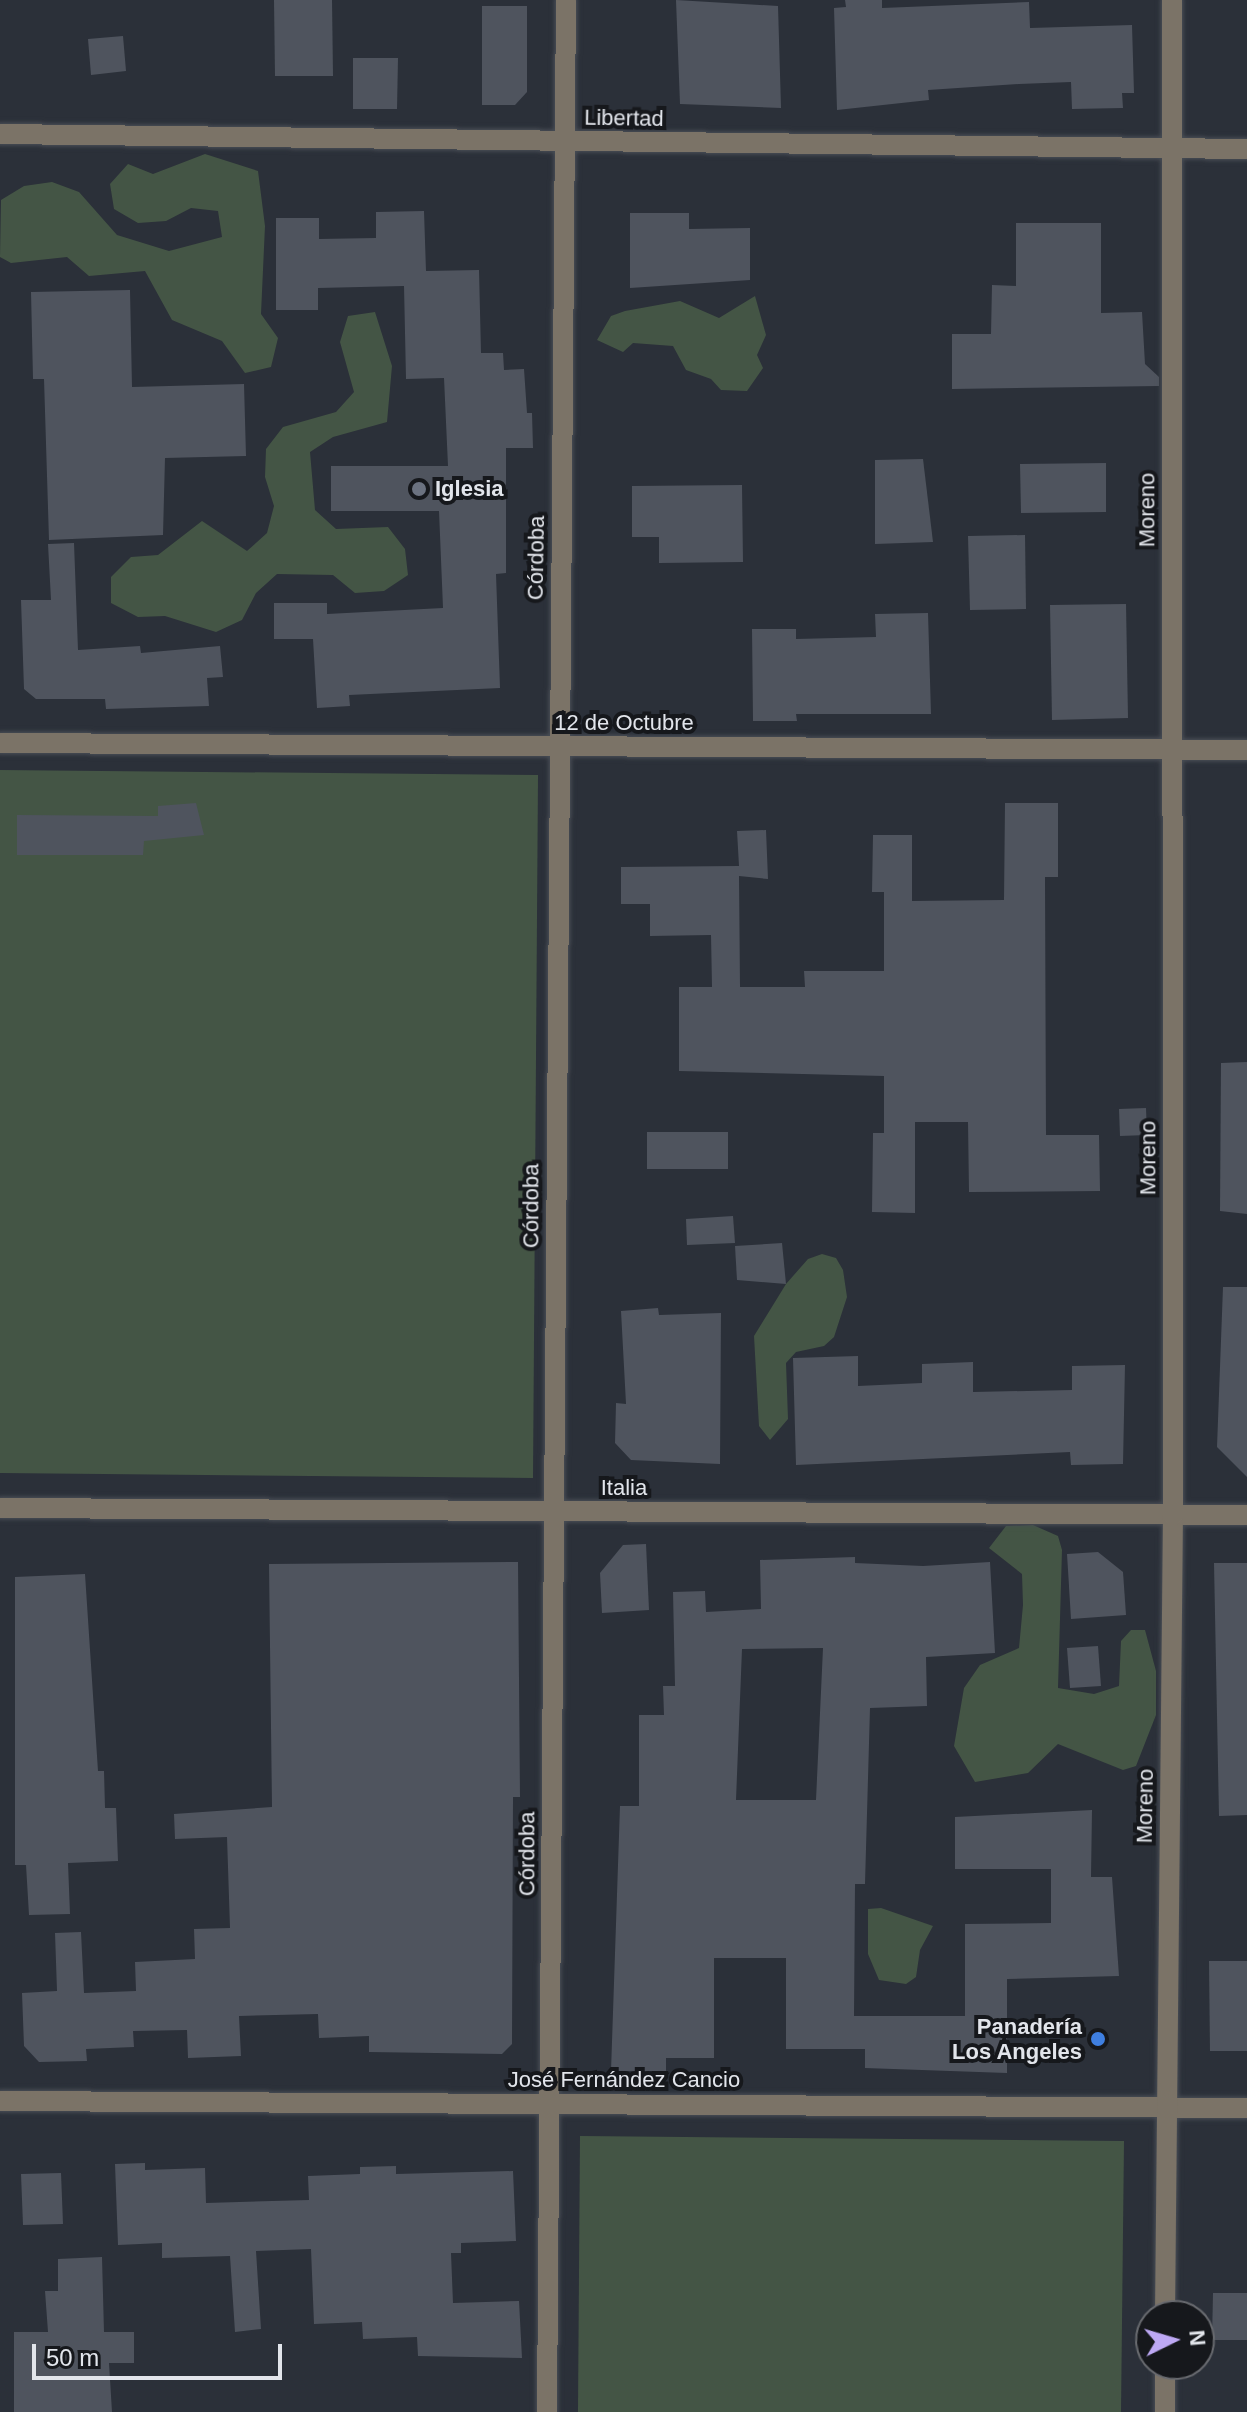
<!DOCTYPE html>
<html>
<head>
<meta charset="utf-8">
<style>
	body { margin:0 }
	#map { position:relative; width:1247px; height:2412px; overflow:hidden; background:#2b3039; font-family:Helvetica,sans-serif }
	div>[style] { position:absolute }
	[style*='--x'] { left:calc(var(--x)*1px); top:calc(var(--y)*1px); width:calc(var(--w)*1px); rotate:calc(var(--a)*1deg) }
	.green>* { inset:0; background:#445545 }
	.building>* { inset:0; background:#4f545e }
	.roads { filter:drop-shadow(0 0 2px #484d55) drop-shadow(0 0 2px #484d55) }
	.minor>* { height:20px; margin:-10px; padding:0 10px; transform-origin:10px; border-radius:10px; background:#7b7367 }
	.dots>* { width:22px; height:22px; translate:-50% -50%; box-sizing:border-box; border:4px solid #16181c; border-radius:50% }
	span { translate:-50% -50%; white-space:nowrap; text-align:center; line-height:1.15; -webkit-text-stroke:8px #16181c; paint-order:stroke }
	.street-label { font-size:22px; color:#e2e5eb }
	.poi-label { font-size:22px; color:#e2e5eb; font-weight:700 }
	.left { translate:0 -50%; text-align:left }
	.right { translate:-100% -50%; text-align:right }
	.north { position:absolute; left:1135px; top:2300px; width:80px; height:80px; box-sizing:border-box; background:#16181c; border:2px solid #686a6f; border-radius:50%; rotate:85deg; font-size:22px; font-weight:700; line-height:32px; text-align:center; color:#e2e5eb }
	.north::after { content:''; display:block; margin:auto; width:28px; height:36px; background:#bea9f5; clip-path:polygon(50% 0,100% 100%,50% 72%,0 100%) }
	.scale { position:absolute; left:32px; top:2344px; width:250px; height:36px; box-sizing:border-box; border:4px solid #e2e5eb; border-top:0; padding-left:10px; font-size:24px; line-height:28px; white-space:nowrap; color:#e2e5eb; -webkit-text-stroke:6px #16181c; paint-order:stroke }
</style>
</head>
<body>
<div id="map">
	<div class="green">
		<i style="clip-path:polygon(205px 154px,258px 171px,265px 226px,261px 314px,278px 338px,271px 367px,245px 373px,222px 341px,172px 320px,145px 271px,89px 276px,67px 257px,11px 263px,0 257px,1px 200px,24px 186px,52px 182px,79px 192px,117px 235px,169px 251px,222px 237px,218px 211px,191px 208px,166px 221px,138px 223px,114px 209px,110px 184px,128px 164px,153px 174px)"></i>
		<i style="clip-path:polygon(755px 296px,766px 335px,757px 355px,763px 368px,747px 391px,721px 390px,711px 379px,686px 370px,673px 346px,633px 343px,623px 352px,597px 340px,611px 316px,625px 311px,680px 301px,719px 318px)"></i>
		<i style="clip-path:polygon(375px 312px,392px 366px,387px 422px,333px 437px,310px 452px,315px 510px,336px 529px,388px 527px,405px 549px,408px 575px,384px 591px,355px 593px,333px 575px,277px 574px,256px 593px,242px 620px,216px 632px,165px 616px,138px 617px,111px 603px,111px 577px,131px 557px,158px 555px,202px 521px,247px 551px,267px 533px,274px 506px,265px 477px,266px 449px,283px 427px,336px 412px,354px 392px,340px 342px,348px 316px)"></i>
		<i style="clip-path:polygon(0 770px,538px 775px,533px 1478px,0 1473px)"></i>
		<i style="clip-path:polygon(822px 1254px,836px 1258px,843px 1270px,847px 1297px,834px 1337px,824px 1346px,796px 1352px,786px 1363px,788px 1419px,770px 1440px,759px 1426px,754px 1336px,786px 1284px,808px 1259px)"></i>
		<i style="clip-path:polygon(1033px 1525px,1058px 1536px,1062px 1550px,1058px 1688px,1094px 1694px,1119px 1686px,1121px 1641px,1131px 1630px,1145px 1630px,1156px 1671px,1156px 1715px,1136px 1766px,1123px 1770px,1058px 1744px,1028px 1773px,975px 1782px,954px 1746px,964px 1688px,980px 1665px,1019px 1648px,1023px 1605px,1022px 1574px,989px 1548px,1006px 1526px)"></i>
		<i style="clip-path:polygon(881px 1908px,933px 1926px,920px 1950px,916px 1977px,906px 1984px,879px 1980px,868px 1954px,868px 1909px)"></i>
		<i style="clip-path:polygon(580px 2136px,1124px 2141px,1121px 2412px,578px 2412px)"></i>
	</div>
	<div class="building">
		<i style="clip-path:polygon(274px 0,332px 0,333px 76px,275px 76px)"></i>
		<i style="clip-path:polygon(676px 0,778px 6px,781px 108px,680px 104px)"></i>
		<i style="clip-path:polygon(845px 0,882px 0,882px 8px,1029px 2px,1030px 28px,1132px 25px,1134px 93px,1122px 93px,1123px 108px,1072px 109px,1071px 82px,1019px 84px,928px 90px,929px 100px,837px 110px,834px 8px,846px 7px)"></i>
		<i style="clip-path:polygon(482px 6px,527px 6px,527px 92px,515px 105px,482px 105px)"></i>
		<i style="clip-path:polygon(123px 36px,126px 71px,91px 75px,88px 39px)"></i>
		<i style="clip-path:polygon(353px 58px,398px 58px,397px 109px,353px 109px)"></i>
		<i style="clip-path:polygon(424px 211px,426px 271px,479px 270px,481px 353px,503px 353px,504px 370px,524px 369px,527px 413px,532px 413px,533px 448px,506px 448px,506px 573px,496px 574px,500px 688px,349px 695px,350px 706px,317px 708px,313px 639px,274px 639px,274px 603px,327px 603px,327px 614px,443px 608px,439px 511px,331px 511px,331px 466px,448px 466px,444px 378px,406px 379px,404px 286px,318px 288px,318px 310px,276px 310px,276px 218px,319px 218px,319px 239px,376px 238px,376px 212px)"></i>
		<i style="clip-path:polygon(630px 213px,689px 213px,689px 229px,750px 228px,750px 280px,630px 288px)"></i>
		<i style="clip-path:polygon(1016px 223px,1101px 223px,1101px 313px,1142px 312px,1145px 364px,1159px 377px,1159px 386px,952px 389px,952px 334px,991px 334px,992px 285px,1016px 286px)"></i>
		<i style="clip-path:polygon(130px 290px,132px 387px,244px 384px,246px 456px,165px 458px,163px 535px,49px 540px,44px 379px,33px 379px,31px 292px)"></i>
		<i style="clip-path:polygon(923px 459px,933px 542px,875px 544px,875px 460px)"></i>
		<i style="clip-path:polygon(1106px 463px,1106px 512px,1021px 513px,1020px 464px)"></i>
		<i style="clip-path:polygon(742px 485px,743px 562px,659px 563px,659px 537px,632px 537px,632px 486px)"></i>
		<i style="clip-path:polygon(1025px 535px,1026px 609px,970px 610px,968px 536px)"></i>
		<i style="clip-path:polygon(74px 543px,78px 650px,140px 646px,141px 653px,220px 646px,223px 677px,207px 678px,209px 706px,106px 709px,105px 699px,36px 699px,24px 689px,21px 600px,51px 600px,48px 544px)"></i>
		<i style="clip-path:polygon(1126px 604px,1128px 718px,1052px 720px,1050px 605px)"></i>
		<i style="clip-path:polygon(928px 613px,931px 714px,796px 714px,797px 721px,753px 721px,752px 629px,796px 629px,796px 639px,876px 637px,875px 614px)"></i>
		<i style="clip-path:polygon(196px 803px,204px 835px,144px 841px,143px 855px,17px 855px,17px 815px,158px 816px,158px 806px)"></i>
		<i style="clip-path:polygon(1005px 803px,1058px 803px,1058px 877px,1045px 877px,1046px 1135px,1099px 1135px,1100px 1191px,969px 1192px,968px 1122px,915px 1122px,915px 1213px,872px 1212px,873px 1133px,884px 1133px,884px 1076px,679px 1071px,679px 987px,712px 987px,711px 935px,650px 936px,650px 904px,621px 904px,621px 867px,739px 866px,737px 831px,766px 830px,768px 879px,739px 876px,740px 987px,805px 987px,804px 971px,884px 971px,884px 892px,872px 892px,873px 835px,912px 835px,912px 901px,1004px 900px)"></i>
		<i style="clip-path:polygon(1247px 1062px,1247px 1214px,1220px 1211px,1221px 1063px)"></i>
		<i style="clip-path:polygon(1146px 1108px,1147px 1135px,1120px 1136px,1119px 1109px)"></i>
		<i style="clip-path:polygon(647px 1132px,728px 1132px,728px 1169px,647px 1169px)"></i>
		<i style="clip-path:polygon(733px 1216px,735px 1243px,687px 1245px,686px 1219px)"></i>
		<i style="clip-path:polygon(782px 1243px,786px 1284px,737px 1280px,735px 1246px)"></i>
		<i style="clip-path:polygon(1223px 1287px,1247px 1287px,1247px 1477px,1217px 1447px)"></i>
		<i style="clip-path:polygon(658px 1308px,659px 1315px,721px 1313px,720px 1464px,631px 1460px,615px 1443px,616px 1403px,626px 1404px,621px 1311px)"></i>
		<i style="clip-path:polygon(858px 1356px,858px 1386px,922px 1383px,922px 1364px,973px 1362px,973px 1392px,1072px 1390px,1072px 1366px,1125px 1365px,1123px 1464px,1071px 1465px,1070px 1452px,796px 1465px,793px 1358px)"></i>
		<i style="clip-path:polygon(646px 1544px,649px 1610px,602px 1613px,600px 1573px,623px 1545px)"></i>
		<i style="clip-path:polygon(1098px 1552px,1123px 1572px,1126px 1615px,1071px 1619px,1067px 1554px)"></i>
		<i style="clip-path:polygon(evenodd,855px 1557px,855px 1563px,923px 1566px,990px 1562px,995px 1653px,926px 1657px,927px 1706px,870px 1708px,865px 1884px,855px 1884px,854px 2016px,965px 2016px,965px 1924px,1051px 1923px,1051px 1869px,955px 1869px,955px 1817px,1092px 1810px,1091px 1877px,1112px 1877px,1119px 1976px,1007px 1979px,1007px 2073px,865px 2068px,865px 2049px,786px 2049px,786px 1958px,714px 1958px,714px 2058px,666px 2058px,666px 2071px,611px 2071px,620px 1806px,639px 1806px,639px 1715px,664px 1715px,663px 1686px,675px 1686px,673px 1592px,705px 1591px,706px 1612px,761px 1609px,760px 1560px,855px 1557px,823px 1648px,816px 1800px,736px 1800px,742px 1649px,823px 1648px)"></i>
		<i style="clip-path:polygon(518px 1562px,520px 1797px,513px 1797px,512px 2044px,502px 2054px,369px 2052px,369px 2036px,319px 2038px,318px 2014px,239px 2016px,241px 2056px,188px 2058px,187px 2030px,133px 2031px,134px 2047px,86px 2049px,87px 2061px,39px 2062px,24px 2046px,22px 1993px,57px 1991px,55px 1933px,81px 1932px,84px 1993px,136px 1991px,135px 1962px,195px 1959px,194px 1929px,230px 1928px,227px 1837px,175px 1839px,174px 1814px,272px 1807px,269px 1564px)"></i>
		<i style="clip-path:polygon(1214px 1563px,1247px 1563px,1247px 1815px,1219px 1816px)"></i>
		<i style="clip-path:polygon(85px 1574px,98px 1771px,104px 1771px,105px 1808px,116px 1808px,118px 1861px,68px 1863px,70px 1914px,29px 1915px,26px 1865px,15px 1865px,15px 1577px)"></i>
		<i style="clip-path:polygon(1098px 1646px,1101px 1686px,1070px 1688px,1067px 1648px)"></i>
		<i style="clip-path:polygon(1209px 1961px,1247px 1961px,1247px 2051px,1210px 2051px)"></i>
		<i style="clip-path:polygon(145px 2163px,145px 2170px,205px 2168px,206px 2203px,309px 2200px,308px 2176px,360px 2174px,360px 2167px,396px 2166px,396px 2174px,513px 2171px,516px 2241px,461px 2243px,461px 2253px,451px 2253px,453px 2303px,519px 2301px,522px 2358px,418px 2356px,417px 2337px,363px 2339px,362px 2322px,314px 2324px,311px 2249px,256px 2251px,261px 2329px,235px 2332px,230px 2256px,162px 2258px,162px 2243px,118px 2245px,115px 2164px)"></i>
		<i style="clip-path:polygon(61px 2173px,63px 2224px,23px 2225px,21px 2174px)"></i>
		<i style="clip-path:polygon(102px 2257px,104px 2332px,134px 2332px,134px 2363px,109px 2363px,112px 2412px,14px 2412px,14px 2332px,48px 2332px,45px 2291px,58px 2291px,58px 2259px)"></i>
		<i style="clip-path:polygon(1213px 2293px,1247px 2293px,1247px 2340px,1212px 2340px)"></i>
	</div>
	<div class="roads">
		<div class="minor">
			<i style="--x:0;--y:134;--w:1247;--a:0.69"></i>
			<i style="--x:0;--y:743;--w:1247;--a:0.32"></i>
			<i style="--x:0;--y:1508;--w:1247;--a:0.32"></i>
			<i style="--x:0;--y:2101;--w:1247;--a:0.32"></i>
			<i style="--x:1165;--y:2316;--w:801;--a:-89.43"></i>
			<i style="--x:1173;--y:1515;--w:1515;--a:-90.04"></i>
			<i style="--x:547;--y:2412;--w:2412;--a:-89.55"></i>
			<i style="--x:1165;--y:2412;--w:48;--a:-90"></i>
		</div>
	</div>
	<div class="dots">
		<i style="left:419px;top:489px;background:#6b7280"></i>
		<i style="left:1098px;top:2039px;background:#3f7fe0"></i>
	</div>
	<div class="street-label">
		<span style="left:624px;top:118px;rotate:1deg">Libertad</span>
		<span style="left:1147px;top:510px;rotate:-90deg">Moreno</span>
		<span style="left:536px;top:558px;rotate:-89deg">Córdoba</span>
		<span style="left:624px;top:723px">12 de Octubre</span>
		<span style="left:1148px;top:1158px;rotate:-90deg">Moreno</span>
		<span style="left:531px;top:1206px;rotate:-90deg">Córdoba</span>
		<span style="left:624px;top:1488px">Italia</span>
		<span style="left:1145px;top:1806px;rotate:-89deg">Moreno</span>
		<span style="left:527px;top:1854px;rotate:-90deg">Córdoba</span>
		<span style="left:624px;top:2080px">José Fernández Cancio</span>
	</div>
	<div class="poi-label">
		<span class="left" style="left:435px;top:489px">Iglesia</span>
		<span class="right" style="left:1082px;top:2039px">Panadería<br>Los Angeles</span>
	</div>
	<div class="north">N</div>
	<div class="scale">50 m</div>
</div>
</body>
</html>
